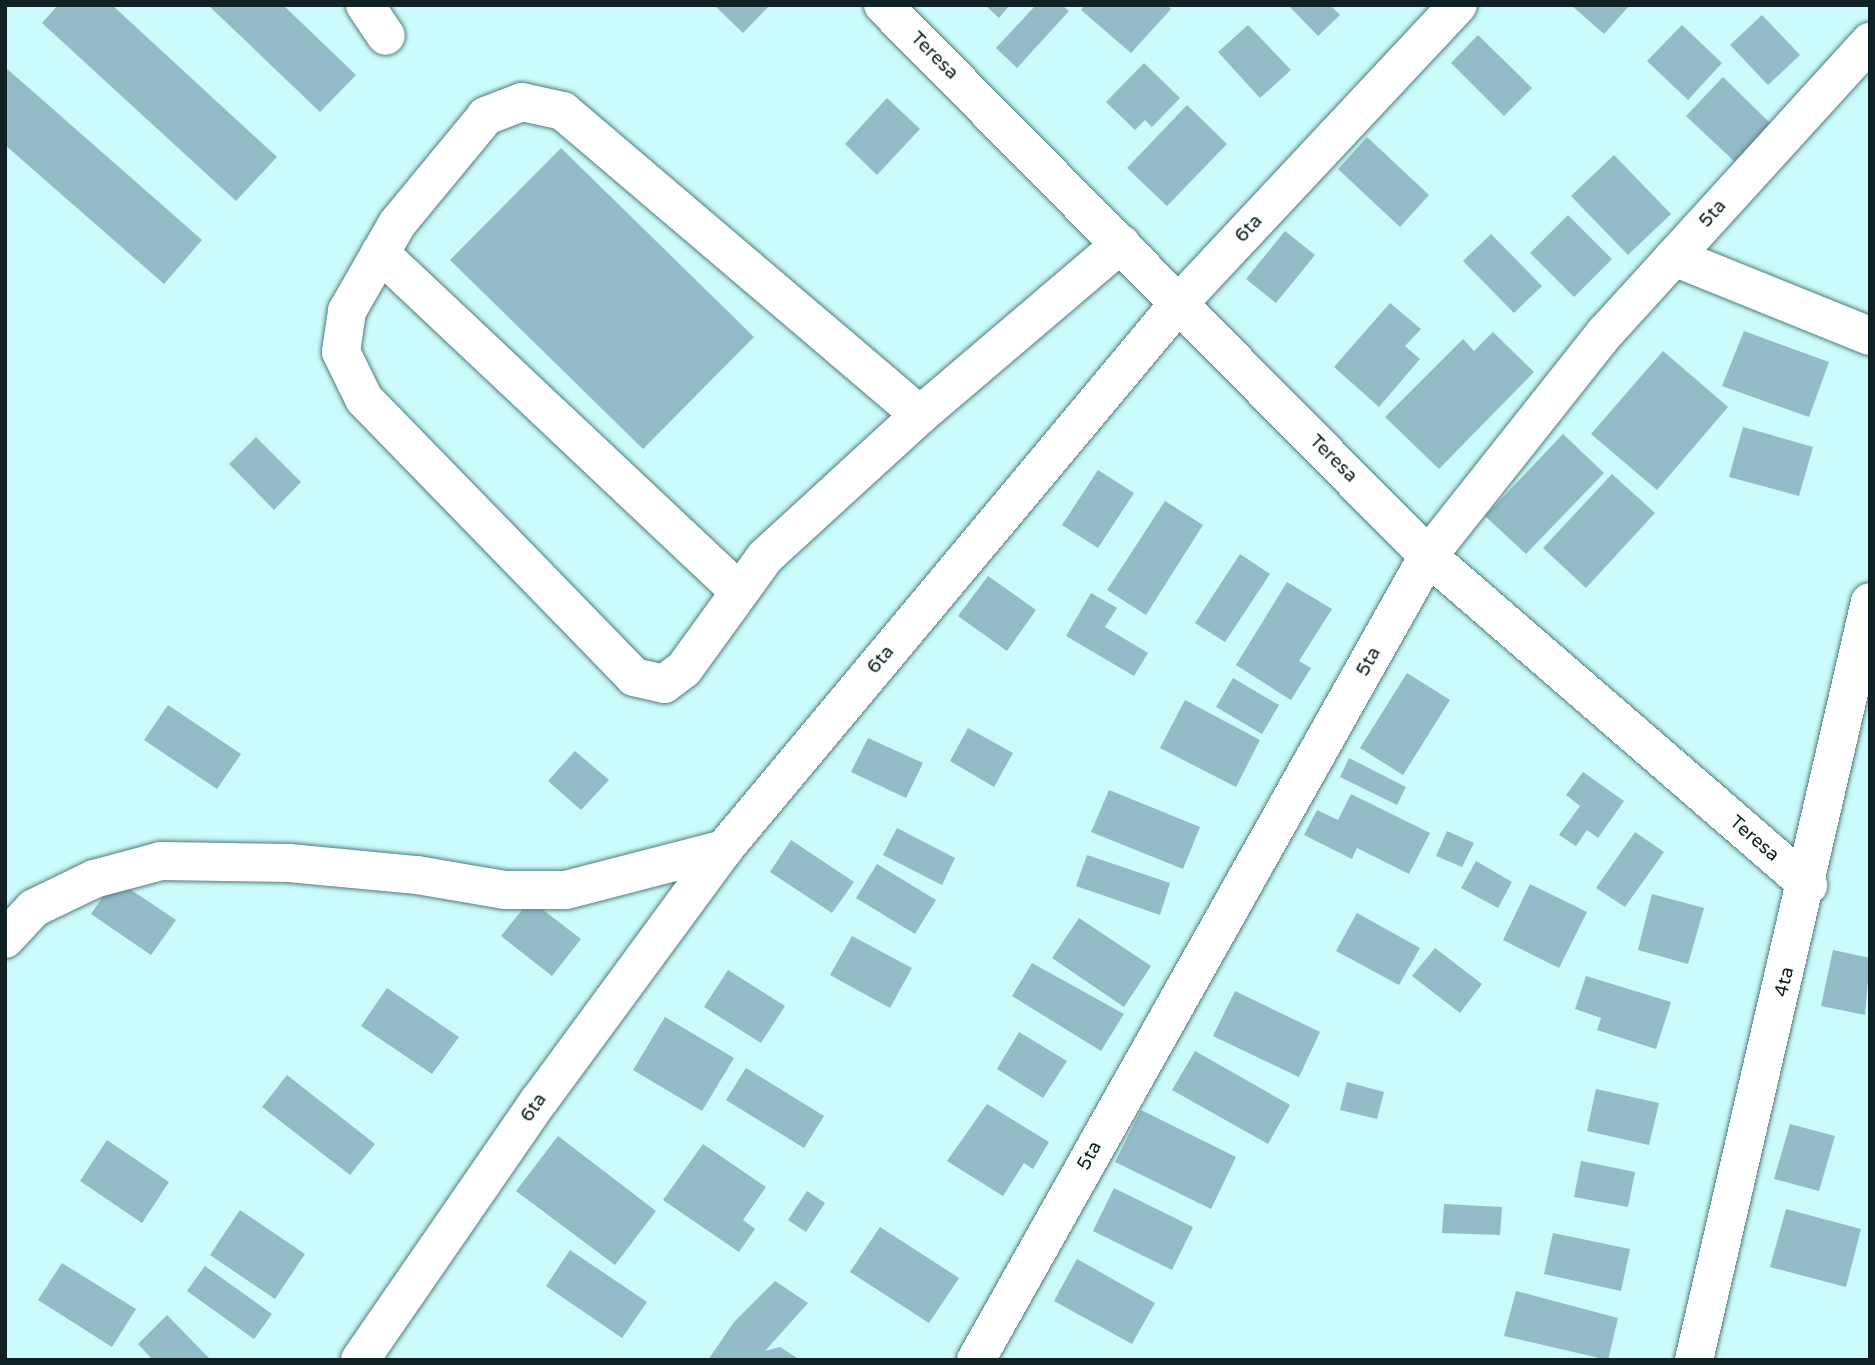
<!DOCTYPE html>
<html>
<head>
<meta charset="utf-8">
<style>
	body { margin:0 }
	#map { position:relative; width:1875px; height:1365px; overflow:hidden; background:#ccfbfb; font-family:"Varela Round",sans-serif }
	div>[style] { position:absolute }
	[style*='--x'] { left:calc(var(--x)*1px); top:calc(var(--y)*1px); width:calc(var(--w)*1px); rotate:calc(var(--a)*1deg) }
	.building>* { inset:0; background:#93bbc8 }
	.roads { filter:drop-shadow(0 0 2px #507b7c) drop-shadow(0 0 2px #507b7c) }
	.minor>* { height:38px; margin:-19px; padding:0 19px; transform-origin:19px; border-radius:19px; background:#fff }
	span { translate:-50% -50%; white-space:nowrap; text-align:center; line-height:1.15; -webkit-text-stroke:5px #fff; paint-order:stroke }
	.street-label { font-size:19px; color:#0f2122 }
	.frame { position:absolute; inset:0; border:7px solid #0f2122; pointer-events:none }
</style>
</head>
<body>
<div id="map">
	<div class="building">
		<i style="clip-path:polygon(58px 5px,112px 5px,277px 157px,236px 201px,42px 23px)"></i>
		<i style="clip-path:polygon(208px 5px,283px 5px,356px 75px,320px 112px)"></i>
		<i style="clip-path:polygon(714px 5px,770px 5px,743px 33px)"></i>
		<i style="clip-path:polygon(985px 5px,1010px 5px,999px 18px)"></i>
		<i style="clip-path:polygon(1036px 5px,1062px 5px,1069px 11px,1017px 68px,996px 48px)"></i>
		<i style="clip-path:polygon(1085px 5px,1167px 5px,1171px 9px,1131px 53px,1081px 10px)"></i>
		<i style="clip-path:polygon(1288px 5px,1330px 5px,1340px 15px,1318px 36px)"></i>
		<i style="clip-path:polygon(1571px 5px,1630px 5px,1604px 34px)"></i>
		<i style="clip-path:polygon(1762px 15px,1800px 55px,1768px 85px,1730px 45px)"></i>
		<i style="clip-path:polygon(1248px 25px,1291px 70px,1260px 98px,1218px 52px)"></i>
		<i style="clip-path:polygon(1682px 25px,1722px 63px,1688px 100px,1647px 61px)"></i>
		<i style="clip-path:polygon(1478px 35px,1532px 88px,1504px 116px,1451px 63px)"></i>
		<i style="clip-path:polygon(1144px 63px,1180px 98px,1152px 127px,1145px 120px,1135px 130px,1106px 102px)"></i>
		<i style="clip-path:polygon(5px 67px,202px 240px,164px 284px,5px 145px)"></i>
		<i style="clip-path:polygon(1723px 77px,1771px 124px,1735px 162px,1686px 116px)"></i>
		<i style="clip-path:polygon(887px 98px,920px 129px,877px 175px,845px 144px)"></i>
		<i style="clip-path:polygon(1187px 105px,1227px 144px,1167px 206px,1127px 168px)"></i>
		<i style="clip-path:polygon(1367px 137px,1429px 195px,1400px 227px,1338px 169px)"></i>
		<i style="clip-path:polygon(561px 148px,754px 337px,643px 449px,450px 260px)"></i>
		<i style="clip-path:polygon(1614px 155px,1671px 214px,1628px 255px,1571px 196px)"></i>
		<i style="clip-path:polygon(1568px 215px,1612px 259px,1574px 297px,1530px 253px)"></i>
		<i style="clip-path:polygon(1285px 231px,1315px 255px,1276px 303px,1246px 279px)"></i>
		<i style="clip-path:polygon(1491px 234px,1542px 286px,1514px 313px,1463px 261px)"></i>
		<i style="clip-path:polygon(1390px 303px,1421px 329px,1405px 346px,1420px 359px,1379px 407px,1334px 367px)"></i>
		<i style="clip-path:polygon(1744px 331px,1829px 362px,1809px 417px,1722px 386px)"></i>
		<i style="clip-path:polygon(1493px 332px,1534px 372px,1439px 469px,1385px 417px,1463px 339px,1474px 351px)"></i>
		<i style="clip-path:polygon(1663px 351px,1728px 407px,1657px 490px,1591px 434px)"></i>
		<i style="clip-path:polygon(1743px 427px,1813px 447px,1799px 496px,1729px 477px)"></i>
		<i style="clip-path:polygon(1563px 434px,1604px 473px,1526px 554px,1485px 516px)"></i>
		<i style="clip-path:polygon(256px 437px,301px 482px,274px 510px,229px 464px)"></i>
		<i style="clip-path:polygon(1098px 470px,1134px 493px,1098px 548px,1062px 525px)"></i>
		<i style="clip-path:polygon(1612px 474px,1655px 513px,1586px 588px,1543px 548px)"></i>
		<i style="clip-path:polygon(1165px 501px,1203px 525px,1146px 615px,1107px 590px)"></i>
		<i style="clip-path:polygon(1240px 554px,1270px 574px,1225px 642px,1195px 623px)"></i>
		<i style="clip-path:polygon(988px 576px,1036px 610px,1007px 651px,958px 616px)"></i>
		<i style="clip-path:polygon(1287px 582px,1332px 609px,1299px 661px,1311px 668px,1291px 700px,1236px 665px)"></i>
		<i style="clip-path:polygon(1091px 593px,1117px 608px,1105px 627px,1148px 653px,1134px 676px,1066px 636px)"></i>
		<i style="clip-path:polygon(1407px 673px,1450px 700px,1403px 775px,1360px 748px)"></i>
		<i style="clip-path:polygon(1233px 678px,1279px 705px,1262px 734px,1216px 707px)"></i>
		<i style="clip-path:polygon(1185px 700px,1260px 740px,1236px 787px,1160px 748px)"></i>
		<i style="clip-path:polygon(168px 705px,241px 754px,217px 789px,144px 740px)"></i>
		<i style="clip-path:polygon(968px 728px,1013px 753px,994px 787px,950px 761px)"></i>
		<i style="clip-path:polygon(868px 738px,923px 763px,906px 798px,851px 772px)"></i>
		<i style="clip-path:polygon(575px 751px,609px 780px,581px 810px,548px 781px)"></i>
		<i style="clip-path:polygon(1349px 758px,1406px 787px,1397px 805px,1340px 777px)"></i>
		<i style="clip-path:polygon(1583px 772px,1624px 801px,1598px 838px,1587px 830px,1576px 846px,1559px 835px,1580px 806px,1566px 795px)"></i>
		<i style="clip-path:polygon(1109px 790px,1200px 827px,1183px 869px,1091px 832px)"></i>
		<i style="clip-path:polygon(1351px 794px,1430px 833px,1409px 874px,1357px 848px,1352px 859px,1304px 835px,1317px 810px,1338px 820px)"></i>
		<i style="clip-path:polygon(897px 828px,955px 858px,942px 885px,883px 855px)"></i>
		<i style="clip-path:polygon(1447px 831px,1474px 843px,1462px 867px,1436px 856px)"></i>
		<i style="clip-path:polygon(1635px 832px,1664px 852px,1625px 907px,1596px 888px)"></i>
		<i style="clip-path:polygon(791px 840px,854px 882px,832px 913px,770px 872px)"></i>
		<i style="clip-path:polygon(1087px 855px,1170px 883px,1160px 915px,1076px 886px)"></i>
		<i style="clip-path:polygon(1476px 861px,1512px 882px,1498px 908px,1461px 888px)"></i>
		<i style="clip-path:polygon(877px 864px,936px 900px,915px 934px,856px 898px)"></i>
		<i style="clip-path:polygon(115px 879px,176px 920px,151px 955px,91px 914px)"></i>
		<i style="clip-path:polygon(1530px 884px,1587px 912px,1559px 968px,1503px 940px)"></i>
		<i style="clip-path:polygon(1652px 894px,1704px 908px,1688px 964px,1638px 950px)"></i>
		<i style="clip-path:polygon(530px 900px,581px 939px,552px 976px,501px 936px)"></i>
		<i style="clip-path:polygon(1357px 913px,1420px 948px,1399px 985px,1336px 951px)"></i>
		<i style="clip-path:polygon(1079px 918px,1151px 966px,1124px 1007px,1052px 958px)"></i>
		<i style="clip-path:polygon(852px 936px,912px 968px,890px 1008px,830px 975px)"></i>
		<i style="clip-path:polygon(1435px 948px,1482px 984px,1460px 1013px,1412px 976px)"></i>
		<i style="clip-path:polygon(1833px 950px,1870px 958px,1865px 1015px,1821px 1006px)"></i>
		<i style="clip-path:polygon(1032px 963px,1124px 1014px,1101px 1051px,1012px 996px)"></i>
		<i style="clip-path:polygon(728px 970px,785px 1006px,761px 1043px,704px 1007px)"></i>
		<i style="clip-path:polygon(1586px 976px,1671px 1002px,1656px 1049px,1597px 1030px,1601px 1018px,1575px 1009px)"></i>
		<i style="clip-path:polygon(387px 988px,459px 1037px,432px 1074px,361px 1026px)"></i>
		<i style="clip-path:polygon(1235px 991px,1320px 1032px,1299px 1077px,1213px 1036px)"></i>
		<i style="clip-path:polygon(665px 1017px,734px 1058px,702px 1111px,633px 1070px)"></i>
		<i style="clip-path:polygon(1019px 1032px,1067px 1061px,1043px 1098px,997px 1069px)"></i>
		<i style="clip-path:polygon(1195px 1051px,1290px 1105px,1268px 1144px,1172px 1090px)"></i>
		<i style="clip-path:polygon(746px 1068px,824px 1116px,804px 1148px,726px 1100px)"></i>
		<i style="clip-path:polygon(287px 1075px,375px 1144px,350px 1175px,262px 1107px)"></i>
		<i style="clip-path:polygon(1347px 1082px,1384px 1092px,1377px 1119px,1340px 1110px)"></i>
		<i style="clip-path:polygon(1596px 1089px,1659px 1103px,1649px 1145px,1587px 1131px)"></i>
		<i style="clip-path:polygon(987px 1104px,1049px 1142px,1033px 1169px,1024px 1163px,1003px 1196px,947px 1161px)"></i>
		<i style="clip-path:polygon(1141px 1110px,1236px 1157px,1211px 1209px,1115px 1162px)"></i>
		<i style="clip-path:polygon(1790px 1124px,1835px 1136px,1819px 1191px,1774px 1179px)"></i>
		<i style="clip-path:polygon(558px 1136px,656px 1211px,615px 1265px,516px 1191px)"></i>
		<i style="clip-path:polygon(107px 1140px,169px 1182px,142px 1223px,80px 1181px)"></i>
		<i style="clip-path:polygon(703px 1144px,766px 1187px,743px 1220px,755px 1229px,739px 1252px,663px 1200px)"></i>
		<i style="clip-path:polygon(1581px 1161px,1635px 1172px,1628px 1207px,1574px 1197px)"></i>
		<i style="clip-path:polygon(1114px 1188px,1193px 1227px,1172px 1270px,1093px 1231px)"></i>
		<i style="clip-path:polygon(807px 1191px,825px 1203px,806px 1232px,788px 1220px)"></i>
		<i style="clip-path:polygon(1444px 1204px,1502px 1207px,1500px 1235px,1442px 1233px)"></i>
		<i style="clip-path:polygon(1786px 1209px,1861px 1229px,1846px 1287px,1770px 1267px)"></i>
		<i style="clip-path:polygon(240px 1210px,305px 1254px,275px 1299px,210px 1255px)"></i>
		<i style="clip-path:polygon(880px 1227px,959px 1278px,929px 1323px,850px 1272px)"></i>
		<i style="clip-path:polygon(1553px 1233px,1630px 1249px,1621px 1291px,1544px 1274px)"></i>
		<i style="clip-path:polygon(570px 1250px,647px 1302px,622px 1338px,546px 1286px)"></i>
		<i style="clip-path:polygon(1077px 1259px,1155px 1303px,1132px 1344px,1054px 1301px)"></i>
		<i style="clip-path:polygon(62px 1263px,136px 1309px,112px 1347px,38px 1300px)"></i>
		<i style="clip-path:polygon(205px 1266px,272px 1314px,254px 1339px,187px 1291px)"></i>
		<i style="clip-path:polygon(775px 1281px,808px 1303px,765px 1351px,780px 1347px,800px 1360px,708px 1360px,734px 1322px)"></i>
		<i style="clip-path:polygon(1516px 1291px,1618px 1318px,1608px 1360px,1504px 1336px)"></i>
		<i style="clip-path:polygon(167px 1315px,211px 1360px,153px 1360px,138px 1344px)"></i>
	</div>
	<div class="roads">
		<div class="minor">
			<i style="--x:365;--y:5;--w:37;--a:56"></i>
			<i style="--x:883;--y:5;--w:775;--a:45.31"></i>
			<i style="--x:1428;--y:556;--w:503;--a:40.89"></i>
			<i style="--x:380;--y:253;--w:492;--a:43.3"></i>
			<i style="--x:1674;--y:257;--w:211;--a:22"></i>
			<i style="--x:920;--y:415;--w:469;--a:-139.6"></i>
			<i style="--x:563;--y:111;--w:42;--a:-167.6"></i>
			<i style="--x:522;--y:102;--w:39;--a:159"></i>
			<i style="--x:486;--y:116;--w:140;--a:129.5"></i>
			<i style="--x:397;--y:224;--w:100;--a:119.9"></i>
			<i style="--x:347;--y:311;--w:41;--a:98.3"></i>
			<i style="--x:341;--y:352;--w:52;--a:63.9"></i>
			<i style="--x:364;--y:399;--w:388;--a:45.8"></i>
			<i style="--x:634;--y:677;--w:31;--a:13"></i>
			<i style="--x:664;--y:684;--w:25;--a:-37"></i>
			<i style="--x:684;--y:669;--w:138;--a:-54.1"></i>
			<i style="--x:765;--y:557;--w:210;--a:-42.5"></i>
			<i style="--x:920;--y:415;--w:264;--a:-40.4"></i>
			<i style="--x:5;--y:939;--w:42;--a:-46.9"></i>
			<i style="--x:34;--y:908;--w:67;--a:-25.8"></i>
			<i style="--x:94;--y:879;--w:69;--a:-15"></i>
			<i style="--x:161;--y:861;--w:128;--a:0.9"></i>
			<i style="--x:289;--y:863;--w:129;--a:5.4"></i>
			<i style="--x:417;--y:875;--w:89;--a:9.7"></i>
			<i style="--x:505;--y:890;--w:61;--a:0"></i>
			<i style="--x:566;--y:890;--w:163;--a:-14.5"></i>
			<i style="--x:360;--y:1360;--w:315;--a:-55.4"></i>
			<i style="--x:539;--y:1101;--w:313;--a:-53.7"></i>
			<i style="--x:724;--y:849;--w:711;--a:-50.19"></i>
			<i style="--x:1179;--y:303;--w:408;--a:-46.9"></i>
			<i style="--x:976;--y:1360;--w:922;--a:-60.66"></i>
			<i style="--x:1428;--y:556;--w:285;--a:-51.6"></i>
			<i style="--x:1605;--y:333;--w:394;--a:-47.7"></i>
			<i style="--x:1694;--y:1360;--w:778;--a:-76.93"></i>
		</div>
	</div>
	<div class="street-label">
		<span style="left:934px;top:56px;rotate:45deg">Teresa</span>
		<span style="left:1713px;top:214px;rotate:-48deg">5ta</span>
		<span style="left:1249px;top:229px;rotate:-47deg">6ta</span>
		<span style="left:1333px;top:459px;rotate:45deg">Teresa</span>
		<span style="left:881px;top:660px;rotate:-50deg">6ta</span>
		<span style="left:1369px;top:662px;rotate:-61deg">5ta</span>
		<span style="left:1754px;top:839px;rotate:41deg">Teresa</span>
		<span style="left:1785px;top:982px;rotate:-77deg">4ta</span>
		<span style="left:534px;top:1108px;rotate:-55deg">6ta</span>
		<span style="left:1090px;top:1156px;rotate:-61deg">5ta</span>
	</div>
	<div class="frame"></div>
</div>
</body>
</html>
